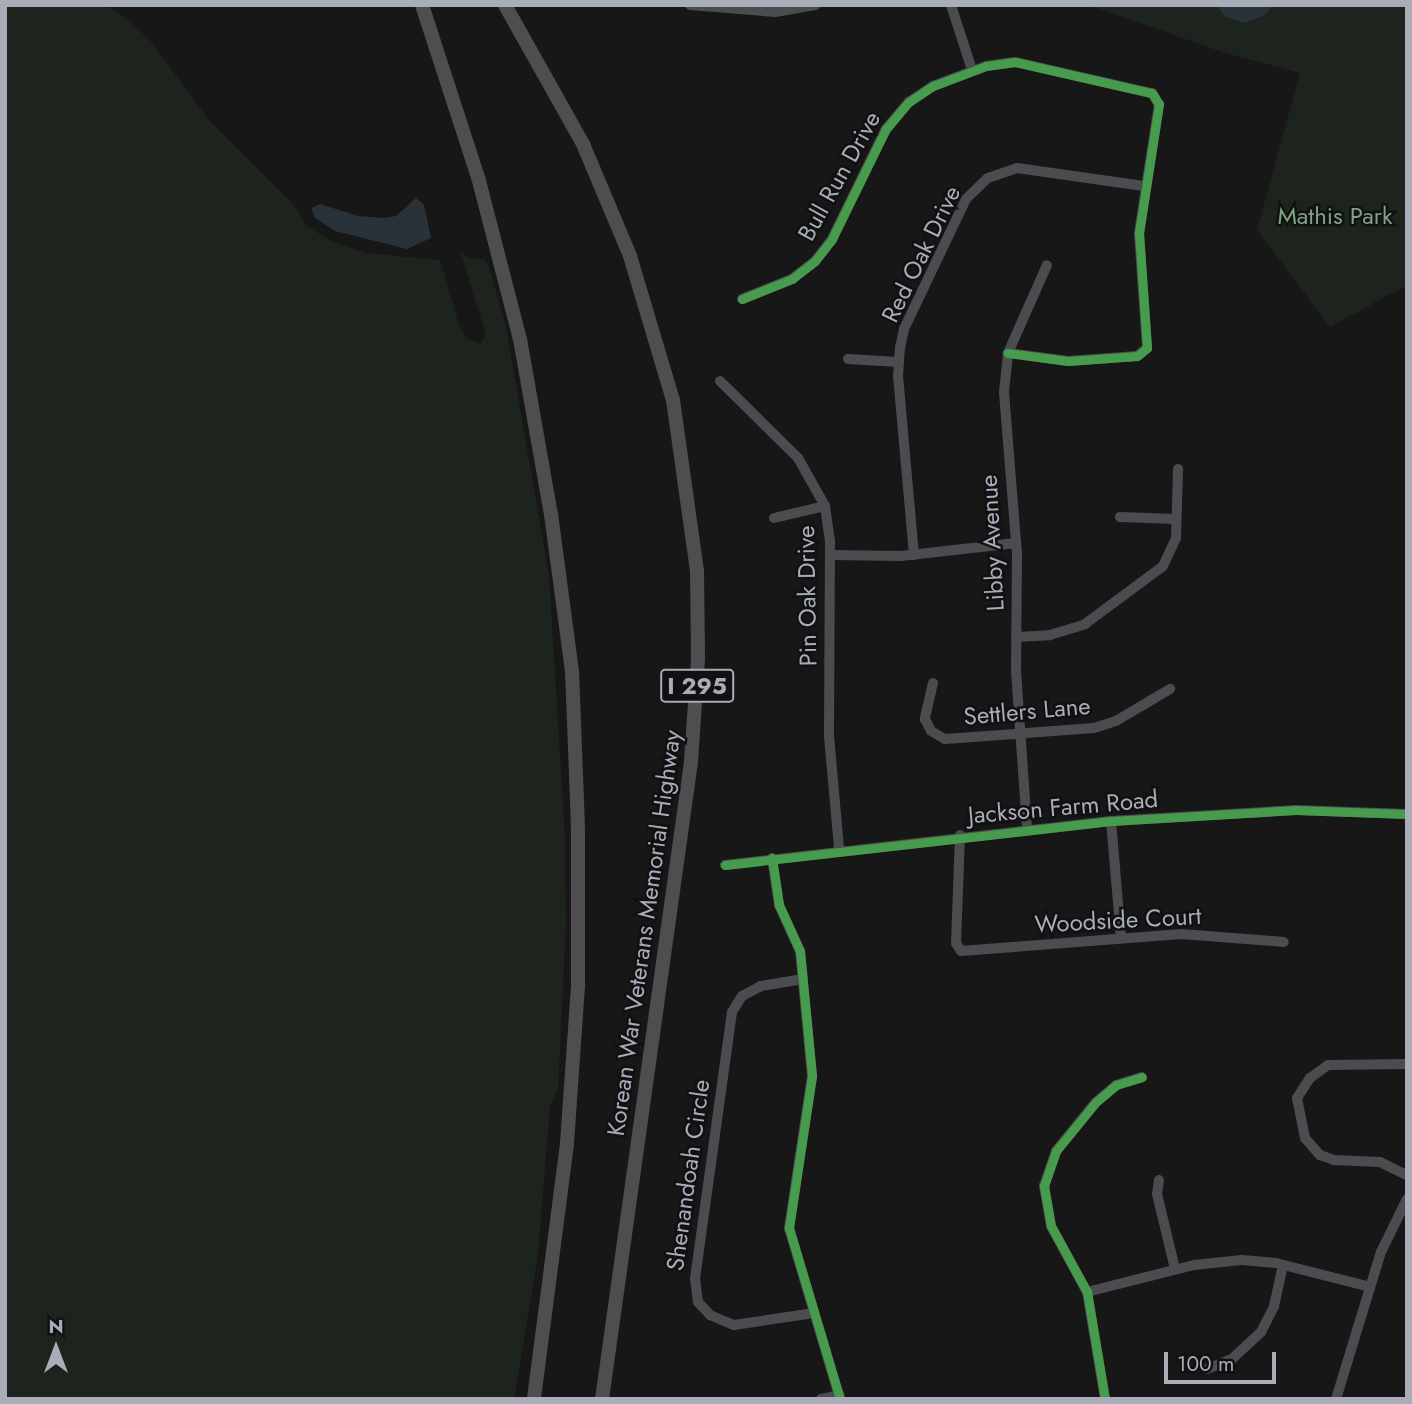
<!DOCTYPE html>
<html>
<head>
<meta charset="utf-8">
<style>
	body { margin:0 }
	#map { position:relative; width:1412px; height:1404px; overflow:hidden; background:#171717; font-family:Jost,sans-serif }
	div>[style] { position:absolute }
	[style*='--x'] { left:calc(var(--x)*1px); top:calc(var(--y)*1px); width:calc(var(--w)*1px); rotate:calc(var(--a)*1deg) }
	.green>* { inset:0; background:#1d241e }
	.water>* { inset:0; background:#2a3239 }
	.minor>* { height:10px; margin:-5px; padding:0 5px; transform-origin:5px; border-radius:5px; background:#4b4c50 }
	.highway>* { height:14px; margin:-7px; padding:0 7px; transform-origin:7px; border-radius:7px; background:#4e4e51 }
	.cycleway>* { height:9px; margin:-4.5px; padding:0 4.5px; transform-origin:4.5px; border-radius:4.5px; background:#469c4c }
	span { translate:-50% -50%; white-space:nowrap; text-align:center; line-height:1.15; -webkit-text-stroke:5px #111113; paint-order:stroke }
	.shield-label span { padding:2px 5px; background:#111113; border:2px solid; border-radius:5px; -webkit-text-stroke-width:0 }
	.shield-label { font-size:23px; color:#a8adb8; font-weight:700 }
	.street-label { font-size:24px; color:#a8adb8 }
	.park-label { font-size:24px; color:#7fa381 }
	.frame { position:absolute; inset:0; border:7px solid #a8adb8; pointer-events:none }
	.north { position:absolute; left:21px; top:1313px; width:70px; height:70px; -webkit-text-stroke:5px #111113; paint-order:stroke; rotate:0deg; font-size:19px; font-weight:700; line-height:28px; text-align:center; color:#a8adb8 }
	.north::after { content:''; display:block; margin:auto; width:24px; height:32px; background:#a8adb8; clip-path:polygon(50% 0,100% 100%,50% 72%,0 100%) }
	.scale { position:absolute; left:1164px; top:1352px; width:112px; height:32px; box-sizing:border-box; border:4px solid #a8adb8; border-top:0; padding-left:9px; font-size:21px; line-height:24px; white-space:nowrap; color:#a8adb8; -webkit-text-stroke:5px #111113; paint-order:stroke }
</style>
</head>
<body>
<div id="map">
	<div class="green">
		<i style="clip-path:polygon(5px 5px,103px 5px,118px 12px,149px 39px,209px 120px,294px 205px,307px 226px,333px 242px,366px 253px,440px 260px,459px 325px,467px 338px,480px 344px,486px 335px,460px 250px,469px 258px,485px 259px,490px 270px,506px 327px,549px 575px,565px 837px,566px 923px,558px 1089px,550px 1106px,538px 1254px,514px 1399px,5px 1399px)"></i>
		<i style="clip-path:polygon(1089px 5px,1407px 5px,1407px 285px,1330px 327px,1257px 230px,1300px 73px,1225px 53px)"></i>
	</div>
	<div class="water">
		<i style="clip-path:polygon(1216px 5px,1273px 5px,1265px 15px,1245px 23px,1226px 17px)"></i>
		<i style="clip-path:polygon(416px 198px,424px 205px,431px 238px,407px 249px,335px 231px,315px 218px,311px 208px,320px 204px,358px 216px,385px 218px,396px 216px)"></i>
	</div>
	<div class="minor">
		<i style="--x:690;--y:5;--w:85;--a:4.7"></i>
		<i style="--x:775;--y:12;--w:41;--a:-9.9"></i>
		<i style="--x:951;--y:5;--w:68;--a:72.1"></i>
		<i style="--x:742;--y:299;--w:54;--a:-21.8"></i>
		<i style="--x:792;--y:279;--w:29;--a:-38"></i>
		<i style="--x:815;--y:261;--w:28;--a:-52"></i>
		<i style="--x:832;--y:239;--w:123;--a:-63.9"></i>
		<i style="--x:886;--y:129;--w:35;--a:-50"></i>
		<i style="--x:909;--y:102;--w:29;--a:-34"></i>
		<i style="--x:933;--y:86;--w:57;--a:-20.7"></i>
		<i style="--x:986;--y:66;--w:29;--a:-8"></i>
		<i style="--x:1015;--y:62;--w:140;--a:12.8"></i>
		<i style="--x:1152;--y:93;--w:13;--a:58"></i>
		<i style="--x:1159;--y:104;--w:131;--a:98.8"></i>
		<i style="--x:1139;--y:233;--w:115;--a:86"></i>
		<i style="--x:1147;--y:348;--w:13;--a:141"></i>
		<i style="--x:1137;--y:356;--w:69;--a:175.9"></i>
		<i style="--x:1068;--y:361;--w:61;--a:-172.4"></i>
		<i style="--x:848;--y:359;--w:50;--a:3.4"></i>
		<i style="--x:720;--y:381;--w:110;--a:44.6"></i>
		<i style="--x:798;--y:458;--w:55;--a:60.6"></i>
		<i style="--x:825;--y:506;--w:34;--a:82"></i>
		<i style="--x:830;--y:540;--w:196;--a:90.3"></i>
		<i style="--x:829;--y:736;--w:113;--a:84.9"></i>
		<i style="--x:1120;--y:517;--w:56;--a:2"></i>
		<i style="--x:774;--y:518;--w:52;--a:-13.2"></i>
		<i style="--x:830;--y:555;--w:71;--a:0.8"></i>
		<i style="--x:901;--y:556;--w:116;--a:-6.4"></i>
		<i style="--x:914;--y:555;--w:180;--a:-95.1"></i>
		<i style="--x:898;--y:376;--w:28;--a:-86"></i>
		<i style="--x:900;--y:348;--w:19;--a:-78"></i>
		<i style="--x:904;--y:329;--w:144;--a:-64.5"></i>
		<i style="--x:966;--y:199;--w:30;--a:-44"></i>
		<i style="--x:988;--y:178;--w:31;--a:-19"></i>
		<i style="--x:1017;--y:168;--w:128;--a:8.1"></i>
		<i style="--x:1016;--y:637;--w:34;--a:-3"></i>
		<i style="--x:1050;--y:635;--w:37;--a:-17"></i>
		<i style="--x:1085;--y:624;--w:97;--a:-36.6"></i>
		<i style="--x:1163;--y:566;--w:31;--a:-65"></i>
		<i style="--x:1176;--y:538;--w:69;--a:-88.3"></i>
		<i style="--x:933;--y:683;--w:37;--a:103"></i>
		<i style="--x:925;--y:719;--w:13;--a:63"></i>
		<i style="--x:931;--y:731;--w:16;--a:30"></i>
		<i style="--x:945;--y:739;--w:149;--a:-4.2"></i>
		<i style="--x:1094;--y:728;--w:23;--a:-18"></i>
		<i style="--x:1116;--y:721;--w:63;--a:-30.7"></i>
		<i style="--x:1111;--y:821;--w:117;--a:85.1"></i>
		<i style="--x:1027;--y:828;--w:156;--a:-94"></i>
		<i style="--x:1016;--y:672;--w:118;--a:-89.5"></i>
		<i style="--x:1017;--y:554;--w:163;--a:-94.6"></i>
		<i style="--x:1004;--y:392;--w:39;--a:-84"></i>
		<i style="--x:1008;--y:353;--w:96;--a:-66.1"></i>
		<i style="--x:960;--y:835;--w:108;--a:92.1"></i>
		<i style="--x:956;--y:943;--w:9;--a:58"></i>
		<i style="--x:961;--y:951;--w:221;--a:-4.4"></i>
		<i style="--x:1181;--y:934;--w:103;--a:4.4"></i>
		<i style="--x:772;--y:858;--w:48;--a:81.5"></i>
		<i style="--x:779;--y:905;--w:51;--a:65.5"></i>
		<i style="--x:800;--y:951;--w:126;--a:84.5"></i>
		<i style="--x:812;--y:1076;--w:154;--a:98.6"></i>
		<i style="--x:789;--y:1228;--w:178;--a:73.4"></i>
		<i style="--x:725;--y:865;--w:388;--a:-6.5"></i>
		<i style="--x:1111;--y:821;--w:185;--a:-3.4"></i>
		<i style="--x:1296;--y:810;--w:111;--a:2.1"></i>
		<i style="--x:803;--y:979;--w:43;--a:170.5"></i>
		<i style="--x:761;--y:986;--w:21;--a:152"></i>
		<i style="--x:742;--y:996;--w:19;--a:122"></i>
		<i style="--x:732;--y:1012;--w:269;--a:97.9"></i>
		<i style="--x:695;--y:1278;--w:24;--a:83"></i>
		<i style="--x:698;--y:1302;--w:18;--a:47"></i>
		<i style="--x:710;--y:1315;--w:26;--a:23"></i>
		<i style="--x:734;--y:1325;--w:81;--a:-8.5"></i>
		<i style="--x:1407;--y:1064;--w:79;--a:179.3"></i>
		<i style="--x:1328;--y:1065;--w:22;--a:144"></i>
		<i style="--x:1310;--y:1078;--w:24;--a:123"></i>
		<i style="--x:1297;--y:1098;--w:41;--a:78.7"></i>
		<i style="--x:1305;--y:1138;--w:23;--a:49"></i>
		<i style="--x:1320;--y:1155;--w:15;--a:20"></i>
		<i style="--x:1334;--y:1160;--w:46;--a:2.5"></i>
		<i style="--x:1380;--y:1162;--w:30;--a:26"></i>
		<i style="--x:1159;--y:1180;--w:14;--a:98"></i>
		<i style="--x:1157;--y:1194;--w:77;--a:76.5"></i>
		<i style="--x:1087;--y:1292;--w:110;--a:-14.2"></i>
		<i style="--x:1194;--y:1265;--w:48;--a:-5.9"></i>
		<i style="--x:1242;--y:1260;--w:34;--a:5"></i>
		<i style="--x:1276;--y:1263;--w:97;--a:14.3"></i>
		<i style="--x:1207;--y:1369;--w:27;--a:-22"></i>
		<i style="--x:1232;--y:1359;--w:40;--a:-43"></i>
		<i style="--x:1261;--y:1332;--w:29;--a:-63"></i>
		<i style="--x:1274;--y:1306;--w:42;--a:-77.6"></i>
		<i style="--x:821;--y:1399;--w:19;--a:-12"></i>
		<i style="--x:1105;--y:1399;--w:109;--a:-99.5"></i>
		<i style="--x:1087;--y:1292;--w:75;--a:-118.6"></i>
		<i style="--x:1051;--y:1226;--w:41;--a:-99.9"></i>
		<i style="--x:1044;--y:1186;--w:37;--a:-71"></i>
		<i style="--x:1056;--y:1151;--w:63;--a:-50.8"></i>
		<i style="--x:1096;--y:1102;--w:26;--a:-40"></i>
		<i style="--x:1116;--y:1085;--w:27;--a:-17"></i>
		<i style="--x:1336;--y:1399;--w:154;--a:-73"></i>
		<i style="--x:1381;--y:1252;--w:59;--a:-63.9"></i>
	</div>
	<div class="highway">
		<i style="--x:422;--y:5;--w:181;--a:72"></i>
		<i style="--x:478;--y:177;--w:167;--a:75.5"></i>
		<i style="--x:520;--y:339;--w:178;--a:80"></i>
		<i style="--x:551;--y:514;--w:158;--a:82.4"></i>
		<i style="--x:572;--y:671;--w:158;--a:87.8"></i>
		<i style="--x:578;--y:829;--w:157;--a:90"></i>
		<i style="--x:578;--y:986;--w:158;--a:94"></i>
		<i style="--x:567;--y:1144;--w:257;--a:97.4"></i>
		<i style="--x:505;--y:5;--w:159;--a:60.7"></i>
		<i style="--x:583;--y:144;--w:121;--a:67.2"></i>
		<i style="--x:630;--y:256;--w:150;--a:73.4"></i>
		<i style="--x:673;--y:400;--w:173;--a:82"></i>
		<i style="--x:697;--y:571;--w:88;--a:89.3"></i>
		<i style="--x:698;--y:659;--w:103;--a:93.9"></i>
		<i style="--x:691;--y:762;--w:643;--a:97.95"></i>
	</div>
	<div class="cycleway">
		<i style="--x:742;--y:299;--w:54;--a:-21.8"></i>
		<i style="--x:792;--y:279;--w:29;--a:-38"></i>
		<i style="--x:815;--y:261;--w:28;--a:-52"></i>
		<i style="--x:832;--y:239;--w:123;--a:-63.9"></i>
		<i style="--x:886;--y:129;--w:35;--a:-50"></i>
		<i style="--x:909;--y:102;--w:29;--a:-34"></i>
		<i style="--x:933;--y:86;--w:57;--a:-20.7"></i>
		<i style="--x:986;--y:66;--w:29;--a:-8"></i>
		<i style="--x:1015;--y:62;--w:140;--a:12.8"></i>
		<i style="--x:1152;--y:93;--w:13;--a:58"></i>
		<i style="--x:1159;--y:104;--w:131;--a:98.8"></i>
		<i style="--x:1139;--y:233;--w:115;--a:86"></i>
		<i style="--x:1147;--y:348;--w:13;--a:141"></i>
		<i style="--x:1137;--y:356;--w:69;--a:175.9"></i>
		<i style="--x:1068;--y:361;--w:61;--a:-172.4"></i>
		<i style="--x:772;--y:858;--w:48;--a:81.5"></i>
		<i style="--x:779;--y:905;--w:51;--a:65.5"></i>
		<i style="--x:800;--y:951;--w:126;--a:84.5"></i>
		<i style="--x:812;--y:1076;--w:154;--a:98.6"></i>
		<i style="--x:789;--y:1228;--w:178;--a:73.4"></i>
		<i style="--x:725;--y:865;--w:388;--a:-6.5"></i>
		<i style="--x:1111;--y:821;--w:185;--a:-3.4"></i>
		<i style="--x:1296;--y:810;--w:111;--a:2.1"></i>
		<i style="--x:1105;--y:1399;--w:109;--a:-99.5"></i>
		<i style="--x:1087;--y:1292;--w:75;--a:-118.6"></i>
		<i style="--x:1051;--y:1226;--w:41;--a:-99.9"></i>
		<i style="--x:1044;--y:1186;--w:37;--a:-71"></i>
		<i style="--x:1056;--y:1151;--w:63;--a:-50.8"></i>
		<i style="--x:1096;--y:1102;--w:26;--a:-40"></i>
		<i style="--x:1116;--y:1085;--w:27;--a:-17"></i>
	</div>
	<div class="shield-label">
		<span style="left:697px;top:686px">I 295</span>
	</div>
	<div class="street-label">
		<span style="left:839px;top:176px;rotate:-61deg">Bull Run Drive</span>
		<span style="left:921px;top:254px;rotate:-64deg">Red Oak Drive</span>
		<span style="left:992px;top:543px;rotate:-93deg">Libby Avenue</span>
		<span style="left:807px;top:596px;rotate:-91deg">Pin Oak Drive</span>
		<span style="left:1027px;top:711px;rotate:-5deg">Settlers Lane</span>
		<span style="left:1063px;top:807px;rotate:-5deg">Jackson Farm Road</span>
		<span style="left:1118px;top:920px;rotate:-3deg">Woodside Court</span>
		<span style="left:644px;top:933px;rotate:-82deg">Korean War Veterans Memorial Highway</span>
		<span style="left:688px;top:1175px;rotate:-82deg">Shenandoah Circle</span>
	</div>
	<div class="park-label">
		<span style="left:1335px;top:216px">Mathis Park</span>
	</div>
	<div class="frame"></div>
	<div class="north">N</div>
	<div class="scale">100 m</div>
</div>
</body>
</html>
